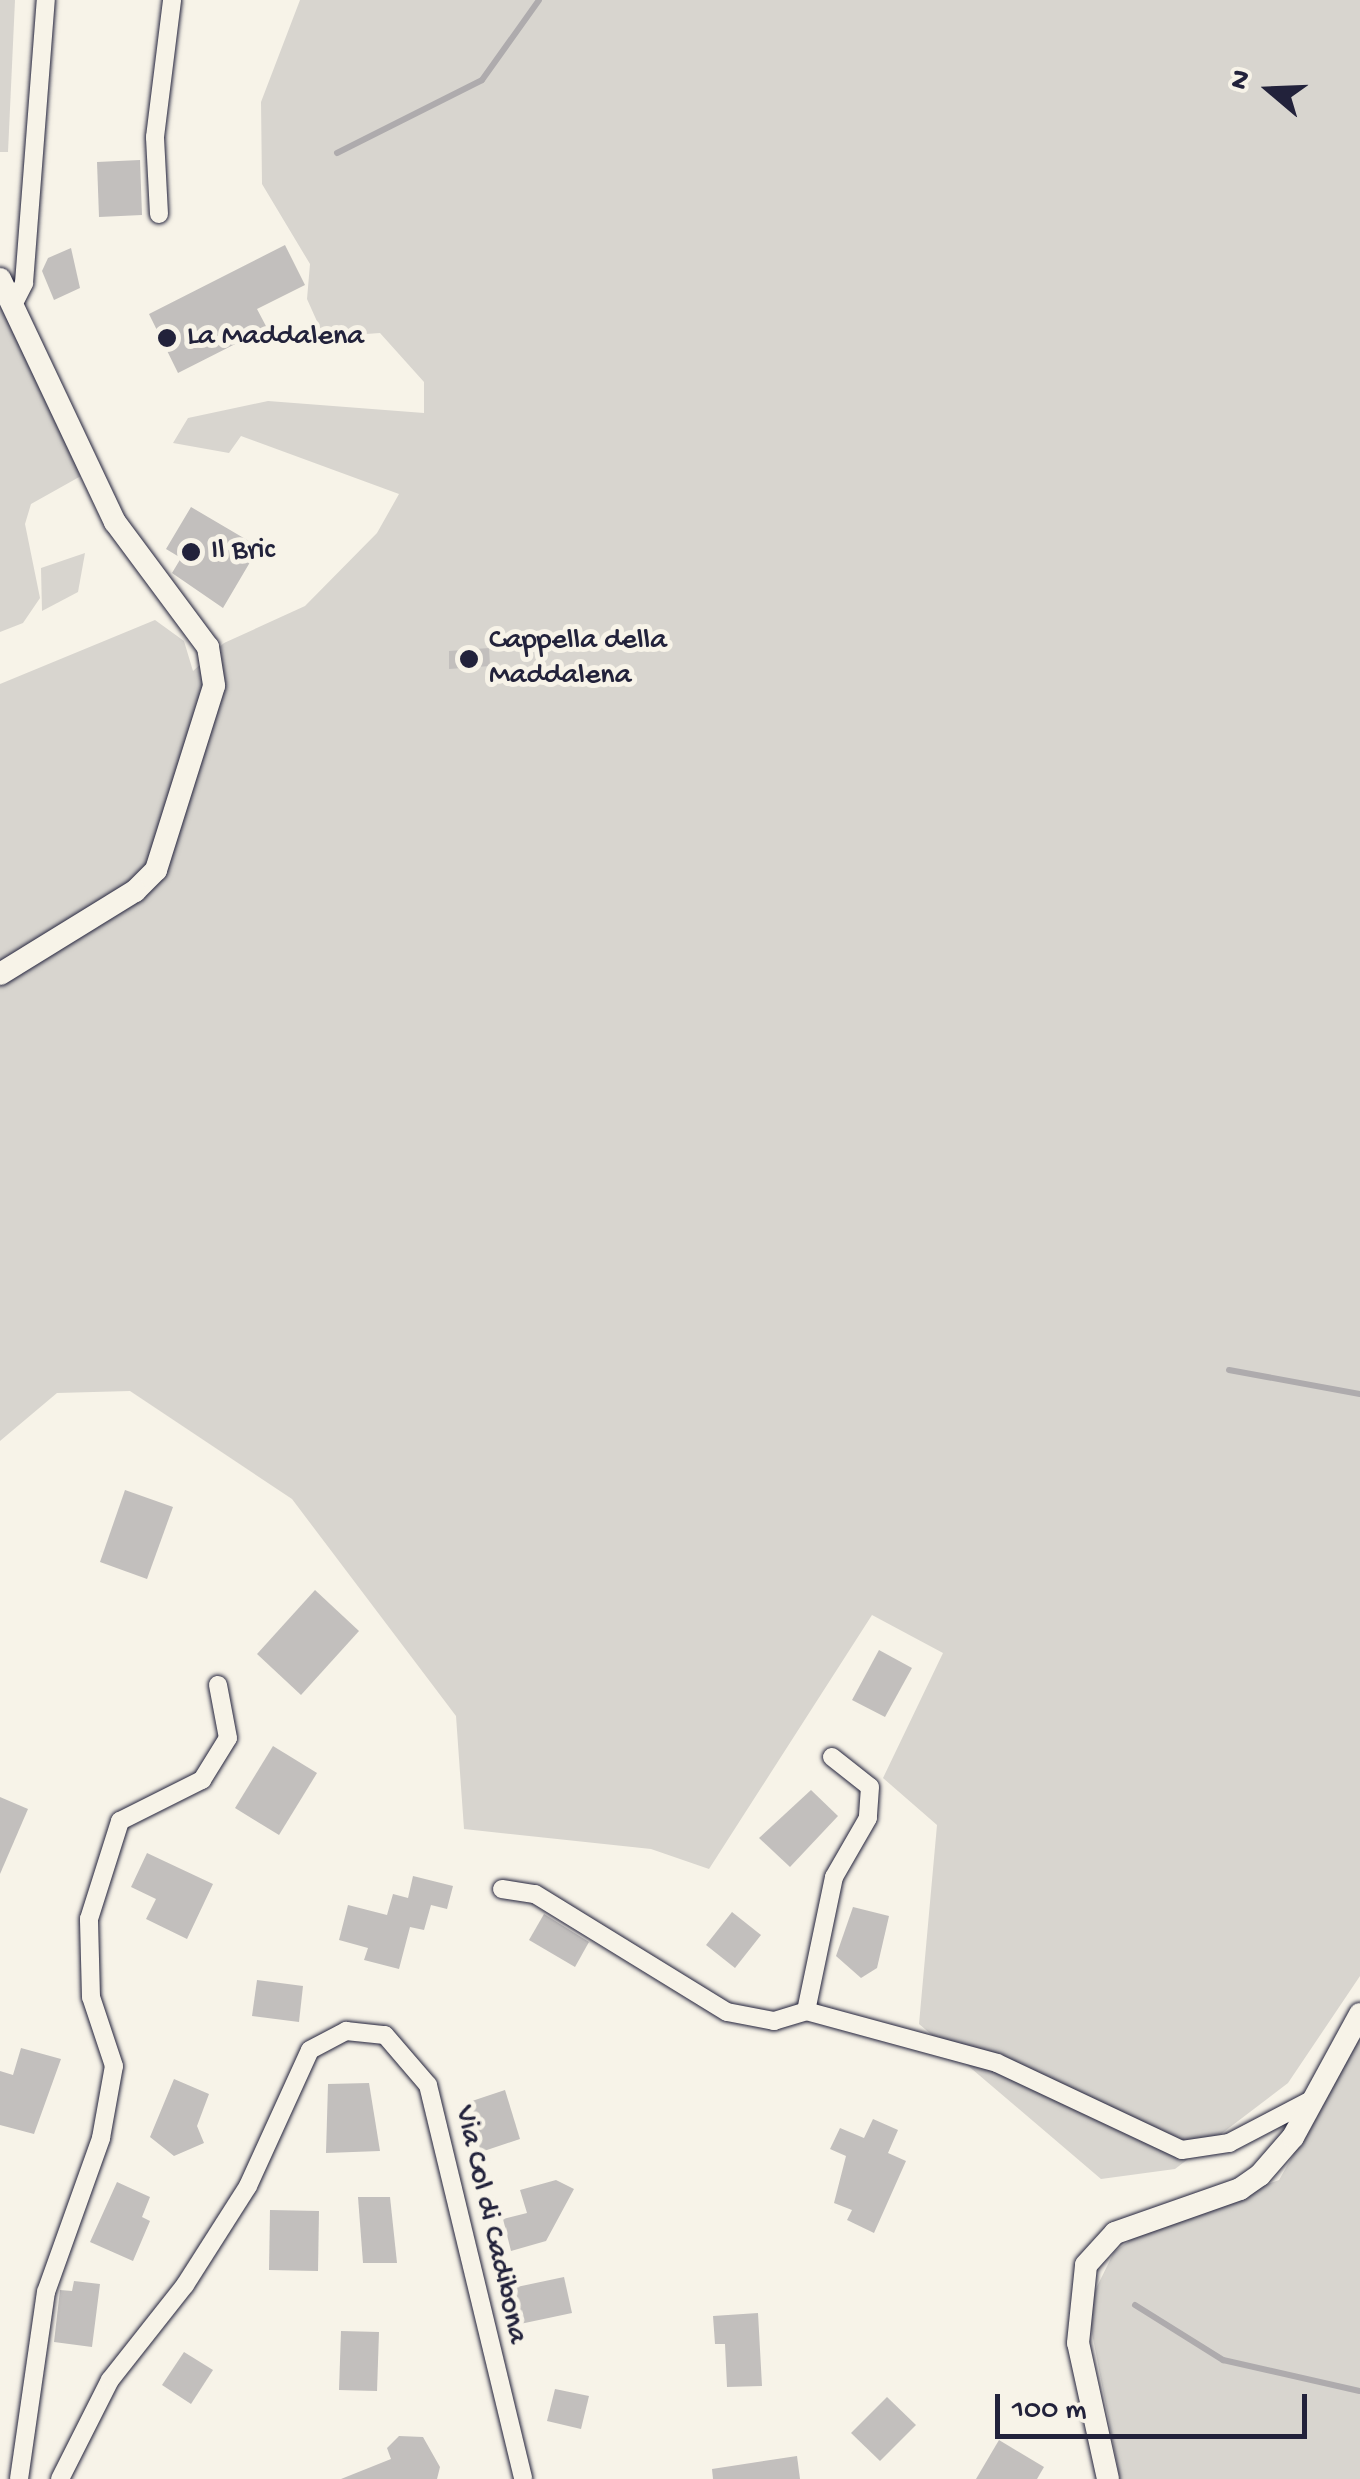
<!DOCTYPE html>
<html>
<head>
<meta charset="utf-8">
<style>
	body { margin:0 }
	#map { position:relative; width:1360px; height:2479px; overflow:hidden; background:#f7f3e8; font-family:"Gochi Hand",sans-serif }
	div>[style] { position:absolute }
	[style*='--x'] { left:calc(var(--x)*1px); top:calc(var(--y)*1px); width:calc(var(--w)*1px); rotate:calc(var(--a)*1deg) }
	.green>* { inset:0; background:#d8d5cf }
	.stream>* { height:6px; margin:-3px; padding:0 3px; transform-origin:3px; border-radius:3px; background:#aeabad }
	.building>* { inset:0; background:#c2bfbd }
	.roads { filter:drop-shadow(0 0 2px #22223b) drop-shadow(0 0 2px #22223b) }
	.minor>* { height:18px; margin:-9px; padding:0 9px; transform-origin:9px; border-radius:9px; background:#f7f3e8 }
	.tertiary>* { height:22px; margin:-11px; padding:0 11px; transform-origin:11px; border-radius:11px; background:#f7f3e8 }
	.dots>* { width:28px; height:28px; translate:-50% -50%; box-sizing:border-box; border:5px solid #f7f3e8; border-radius:50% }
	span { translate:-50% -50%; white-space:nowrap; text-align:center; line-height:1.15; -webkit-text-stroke:10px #f7f3e8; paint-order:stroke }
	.poi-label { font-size:30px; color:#22223b }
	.left { translate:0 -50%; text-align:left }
	.street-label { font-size:30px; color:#22223b }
	.north { position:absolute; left:1220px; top:40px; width:100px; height:100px; -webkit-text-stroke:8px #f7f3e8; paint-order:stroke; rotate:289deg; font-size:28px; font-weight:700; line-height:40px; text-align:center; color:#22223b }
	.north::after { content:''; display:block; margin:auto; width:35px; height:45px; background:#22223b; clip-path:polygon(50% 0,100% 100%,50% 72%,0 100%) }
	.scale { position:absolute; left:995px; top:2394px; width:312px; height:45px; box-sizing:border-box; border:5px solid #22223b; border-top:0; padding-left:12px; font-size:30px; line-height:35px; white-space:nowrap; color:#22223b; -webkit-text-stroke:8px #f7f3e8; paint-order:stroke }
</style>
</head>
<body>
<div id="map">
	<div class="green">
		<i style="clip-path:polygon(0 0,15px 0,8px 152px,0 152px)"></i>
		<i style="clip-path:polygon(300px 0,1360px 0,1360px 1976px,1288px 2083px,1175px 2169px,1101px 2179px,919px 2024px,937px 1825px,883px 1778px,943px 1653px,872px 1615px,709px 1869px,651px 1849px,464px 1829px,456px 1716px,292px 1499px,130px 1391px,57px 1393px,0 1441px,0 684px,155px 620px,184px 641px,193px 671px,224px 643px,305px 606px,377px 533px,399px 494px,241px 436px,229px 453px,173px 443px,188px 418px,268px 401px,424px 413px,424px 382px,380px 333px,324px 337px,307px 299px,310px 264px,262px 184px,261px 102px)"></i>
		<i style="clip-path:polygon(0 302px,81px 476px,31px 504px,25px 524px,40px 598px,23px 623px,0 632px)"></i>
		<i style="clip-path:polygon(85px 553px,78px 592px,42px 611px,41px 568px)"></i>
		<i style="clip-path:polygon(1360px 2038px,1360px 2479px,1120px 2479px,1087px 2307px,1114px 2252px,1150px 2226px,1279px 2180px)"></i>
	</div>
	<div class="stream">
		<i style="--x:337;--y:153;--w:162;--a:-26.7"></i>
		<i style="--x:482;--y:80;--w:98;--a:-54.5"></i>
		<i style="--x:1229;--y:1370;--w:133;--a:10.4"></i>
		<i style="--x:1135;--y:2305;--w:104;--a:32"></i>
		<i style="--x:1223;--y:2360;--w:140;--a:12.8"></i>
	</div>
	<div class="building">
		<i style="clip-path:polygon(140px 160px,142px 215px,99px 217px,97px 162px)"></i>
		<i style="clip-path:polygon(285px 245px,305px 285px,257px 309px,267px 328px,178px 373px,149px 314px)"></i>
		<i style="clip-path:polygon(71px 248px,80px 288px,54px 300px,42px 271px,48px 258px)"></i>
		<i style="clip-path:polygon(191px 507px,259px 547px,223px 608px,172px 573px,181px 558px,166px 549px)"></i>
		<i style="clip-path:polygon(489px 648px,490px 666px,449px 669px,449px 651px)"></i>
		<i style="clip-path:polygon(125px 1490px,173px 1507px,147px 1579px,100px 1562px)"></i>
		<i style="clip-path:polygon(315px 1590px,359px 1631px,301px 1695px,257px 1654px)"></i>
		<i style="clip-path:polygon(879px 1650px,912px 1668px,885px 1717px,852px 1700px)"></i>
		<i style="clip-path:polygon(273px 1746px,317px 1773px,279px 1835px,235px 1808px)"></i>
		<i style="clip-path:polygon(811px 1790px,838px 1816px,790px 1867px,759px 1838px)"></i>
		<i style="clip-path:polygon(0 1797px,28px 1809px,0 1874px)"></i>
		<i style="clip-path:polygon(147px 1853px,213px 1884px,187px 1939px,146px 1919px,156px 1899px,131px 1887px)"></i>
		<i style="clip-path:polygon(413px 1876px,453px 1886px,447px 1909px,431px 1905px,424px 1930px,410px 1927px,399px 1969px,364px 1960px,368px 1948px,339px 1940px,348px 1905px,387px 1915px,393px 1894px,408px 1898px)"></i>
		<i style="clip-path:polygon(853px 1907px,889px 1916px,877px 1968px,861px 1978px,836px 1956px)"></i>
		<i style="clip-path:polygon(732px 1912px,761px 1935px,735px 1968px,706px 1945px)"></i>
		<i style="clip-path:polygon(544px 1914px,589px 1942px,575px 1967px,529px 1940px)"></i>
		<i style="clip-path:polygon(257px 1980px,303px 1986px,299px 2022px,252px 2016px)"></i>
		<i style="clip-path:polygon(21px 2048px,61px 2059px,34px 2134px,0 2125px,0 2071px,13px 2075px)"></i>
		<i style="clip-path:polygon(174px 2079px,209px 2094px,197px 2126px,204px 2143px,174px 2156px,150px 2137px)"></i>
		<i style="clip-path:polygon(369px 2083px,380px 2151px,326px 2153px,328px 2084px)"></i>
		<i style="clip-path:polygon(505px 2090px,520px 2139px,481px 2152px,466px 2103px)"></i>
		<i style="clip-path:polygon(873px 2119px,898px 2130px,888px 2153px,906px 2161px,874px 2233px,847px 2220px,852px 2210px,834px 2203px,846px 2156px,830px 2149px,840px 2128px,864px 2138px)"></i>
		<i style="clip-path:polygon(556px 2180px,574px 2189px,546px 2241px,511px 2251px,503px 2219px,527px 2213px,520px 2190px)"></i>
		<i style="clip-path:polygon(117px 2182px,150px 2197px,142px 2217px,150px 2221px,133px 2261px,90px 2242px)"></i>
		<i style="clip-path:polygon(358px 2197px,390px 2197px,397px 2263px,363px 2263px)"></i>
		<i style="clip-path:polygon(270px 2210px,319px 2211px,318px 2271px,269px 2270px)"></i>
		<i style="clip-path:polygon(564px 2277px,572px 2313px,520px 2324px,512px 2288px)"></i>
		<i style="clip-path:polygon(74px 2281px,100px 2284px,92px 2347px,54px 2342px,60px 2290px,72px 2291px)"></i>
		<i style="clip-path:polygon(758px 2313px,762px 2386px,727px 2387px,725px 2344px,715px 2344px,713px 2316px)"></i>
		<i style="clip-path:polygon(341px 2331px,379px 2332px,377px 2391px,339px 2390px)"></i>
		<i style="clip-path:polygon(184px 2352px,213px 2370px,191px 2404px,162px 2385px)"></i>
		<i style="clip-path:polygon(555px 2389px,589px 2396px,581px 2429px,547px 2421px)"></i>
		<i style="clip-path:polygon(887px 2397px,916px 2425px,880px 2461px,851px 2433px)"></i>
		<i style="clip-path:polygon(399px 2436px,423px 2437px,440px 2467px,437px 2479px,341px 2479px,391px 2459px,387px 2448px)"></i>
		<i style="clip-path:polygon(999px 2440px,1044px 2467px,1037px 2479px,976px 2479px)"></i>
		<i style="clip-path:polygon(797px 2456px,800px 2479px,713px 2479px,712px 2469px)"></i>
	</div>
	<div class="roads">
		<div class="minor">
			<i style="--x:159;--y:214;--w:77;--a:-93"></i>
			<i style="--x:155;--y:137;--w:138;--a:-82.9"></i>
			<i style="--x:12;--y:307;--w:27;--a:-63"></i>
			<i style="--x:24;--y:283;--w:284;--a:-85.6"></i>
			<i style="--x:832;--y:1757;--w:48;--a:38.3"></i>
			<i style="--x:870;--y:1787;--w:31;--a:94"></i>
			<i style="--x:868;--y:1818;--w:68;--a:120"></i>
			<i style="--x:834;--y:1877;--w:137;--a:101.8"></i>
			<i style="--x:806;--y:2011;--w:198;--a:15.2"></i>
			<i style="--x:997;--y:2063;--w:204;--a:25.2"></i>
			<i style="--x:1182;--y:2150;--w:48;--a:-8.5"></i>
			<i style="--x:1229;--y:2143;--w:95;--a:-27.6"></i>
			<i style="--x:502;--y:1889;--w:33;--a:9"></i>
			<i style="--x:535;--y:1894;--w:225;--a:31.6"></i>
			<i style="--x:727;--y:2012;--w:48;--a:10.8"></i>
			<i style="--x:774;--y:2021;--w:34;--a:-17"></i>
			<i style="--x:19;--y:2479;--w:189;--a:-81.8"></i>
			<i style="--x:46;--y:2292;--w:164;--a:-70.3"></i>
			<i style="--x:101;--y:2138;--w:73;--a:-79.8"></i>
			<i style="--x:114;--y:2066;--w:73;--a:-108.4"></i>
			<i style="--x:91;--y:1997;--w:78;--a:-91.5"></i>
			<i style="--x:89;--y:1919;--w:103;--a:-72.4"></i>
			<i style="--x:120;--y:1821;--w:92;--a:-26.6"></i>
			<i style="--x:202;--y:1780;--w:49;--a:-58.2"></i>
			<i style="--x:228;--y:1738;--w:54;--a:-100.7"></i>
			<i style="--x:60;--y:2479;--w:111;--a:-63.2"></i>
			<i style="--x:110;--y:2380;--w:121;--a:-51.7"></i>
			<i style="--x:185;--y:2285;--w:117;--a:-57.5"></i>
			<i style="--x:248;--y:2186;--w:149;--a:-65.5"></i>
			<i style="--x:310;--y:2050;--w:41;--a:-27.8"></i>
			<i style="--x:346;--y:2031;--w:39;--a:6"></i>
			<i style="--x:385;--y:2035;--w:66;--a:49.3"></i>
			<i style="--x:428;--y:2085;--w:405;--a:76.4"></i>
		</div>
		<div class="tertiary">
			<i style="--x:0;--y:279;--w:269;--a:64.7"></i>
			<i style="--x:115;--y:522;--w:156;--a:53.4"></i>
			<i style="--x:208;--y:647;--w:39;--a:81"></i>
			<i style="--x:214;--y:686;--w:193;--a:107.5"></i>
			<i style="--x:156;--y:870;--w:30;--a:135"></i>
			<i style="--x:135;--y:891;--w:158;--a:148.4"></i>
			<i style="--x:1108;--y:2479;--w:139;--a:-102.4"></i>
			<i style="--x:1078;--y:2343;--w:78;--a:-84.1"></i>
			<i style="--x:1086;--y:2265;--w:43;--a:-47.8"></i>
			<i style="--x:1115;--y:2233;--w:133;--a:-19.4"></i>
			<i style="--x:1240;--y:2189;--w:24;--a:-35"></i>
			<i style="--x:1260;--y:2175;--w:50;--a:-49"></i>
			<i style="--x:1293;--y:2137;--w:140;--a:-61.4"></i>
		</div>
	</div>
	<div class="dots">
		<i style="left:167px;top:338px;background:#22223b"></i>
		<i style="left:191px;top:552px;background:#22223b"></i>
		<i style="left:469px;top:659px;background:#22223b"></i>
	</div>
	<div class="poi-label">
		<span class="left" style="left:187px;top:338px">La Maddalena</span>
		<span class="left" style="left:211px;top:552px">Il Bric</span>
		<span class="left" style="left:489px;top:659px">Cappella della<br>Maddalena</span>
	</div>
	<div class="street-label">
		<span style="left:489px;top:2225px;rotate:77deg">Via Col di Cadibona</span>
	</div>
	<div class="north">N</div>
	<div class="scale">100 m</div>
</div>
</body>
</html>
